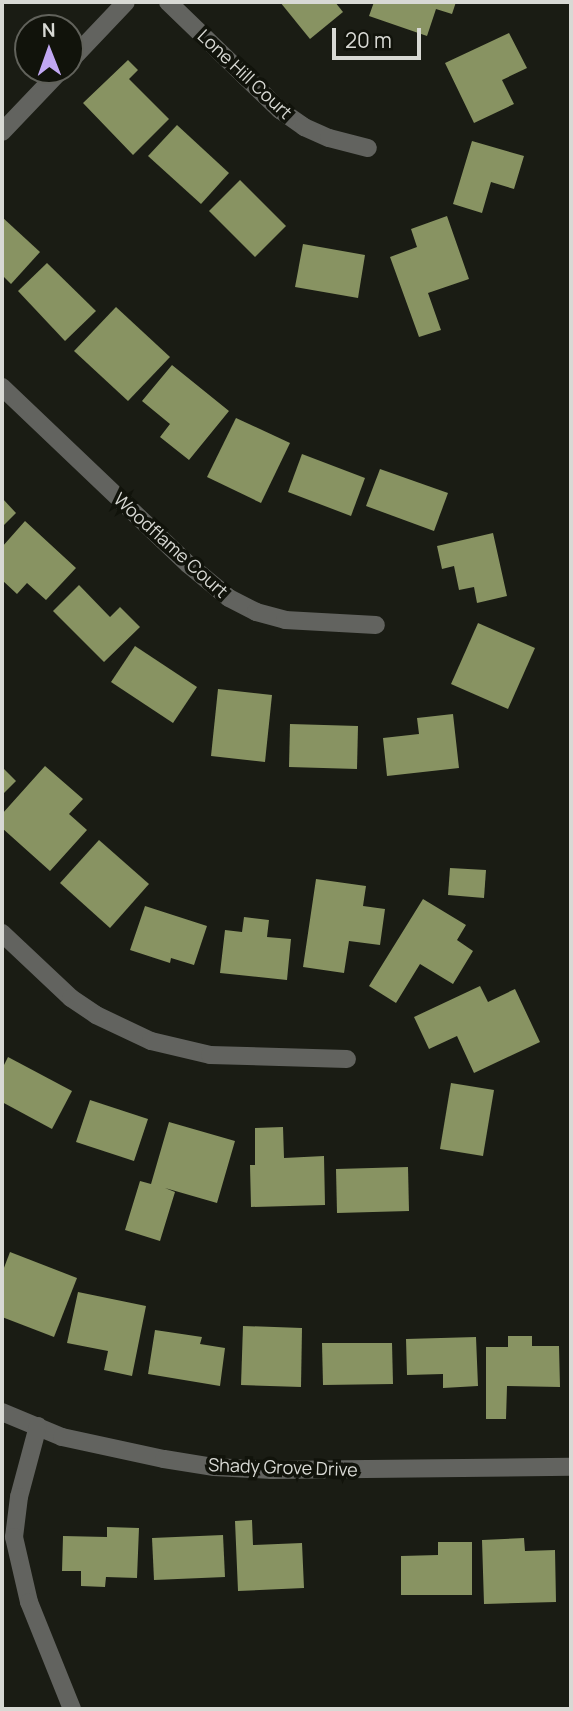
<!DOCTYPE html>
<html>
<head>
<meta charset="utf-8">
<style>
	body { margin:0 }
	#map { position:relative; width:573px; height:1711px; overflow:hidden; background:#1a1c14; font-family:Manrope,sans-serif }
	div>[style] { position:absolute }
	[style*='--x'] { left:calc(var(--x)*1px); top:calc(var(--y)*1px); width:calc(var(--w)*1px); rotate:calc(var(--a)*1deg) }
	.building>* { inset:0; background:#889362 }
	.minor>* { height:18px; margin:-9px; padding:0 9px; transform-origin:9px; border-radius:9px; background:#62635f }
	span { translate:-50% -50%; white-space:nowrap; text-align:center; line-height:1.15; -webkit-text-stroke:7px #11130b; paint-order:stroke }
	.street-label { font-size:18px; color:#d8d9d4 }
	.frame { position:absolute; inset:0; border:4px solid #d8d9d4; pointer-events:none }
	.north { position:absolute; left:14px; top:14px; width:70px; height:70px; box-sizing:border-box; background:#11130b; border:2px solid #61625b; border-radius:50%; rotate:359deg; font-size:19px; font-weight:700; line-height:28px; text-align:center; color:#d8d9d4 }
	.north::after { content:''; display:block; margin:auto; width:24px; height:32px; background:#c1a8f3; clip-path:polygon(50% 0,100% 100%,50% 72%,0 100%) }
	.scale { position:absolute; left:332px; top:28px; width:89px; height:32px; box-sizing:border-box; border:4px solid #d8d9d4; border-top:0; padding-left:9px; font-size:21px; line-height:24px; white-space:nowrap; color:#d8d9d4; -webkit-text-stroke:5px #11130b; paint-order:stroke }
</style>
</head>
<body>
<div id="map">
	<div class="building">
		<i style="clip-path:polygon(280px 2px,335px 2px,343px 12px,310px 39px)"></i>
		<i style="clip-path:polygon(374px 2px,456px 2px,452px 14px,436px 9px,427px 36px,369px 16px)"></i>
		<i style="clip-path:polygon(509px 33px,527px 68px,502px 80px,514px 104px,474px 123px,445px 63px)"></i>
		<i style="clip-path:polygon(128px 60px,138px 70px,129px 79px,169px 119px,133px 155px,83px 103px)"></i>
		<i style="clip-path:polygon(177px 125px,229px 173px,201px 204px,148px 156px)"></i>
		<i style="clip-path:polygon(472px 141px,524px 156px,514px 189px,491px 182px,482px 213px,453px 204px)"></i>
		<i style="clip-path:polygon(240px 180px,286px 226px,255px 257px,209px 211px)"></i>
		<i style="clip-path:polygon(447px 216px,469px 279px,428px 293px,441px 330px,419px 337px,390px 257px,417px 247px,411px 229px)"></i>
		<i style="clip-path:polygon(2px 217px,40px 252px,11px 284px,2px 275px)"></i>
		<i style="clip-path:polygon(303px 244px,365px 255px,358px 298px,295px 287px)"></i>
		<i style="clip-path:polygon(47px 263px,96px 311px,65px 341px,18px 291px)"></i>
		<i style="clip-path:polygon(116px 307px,170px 357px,128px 401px,74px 351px)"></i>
		<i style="clip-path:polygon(172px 365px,229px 411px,189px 460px,160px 437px,170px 424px,142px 401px)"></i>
		<i style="clip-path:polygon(236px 418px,290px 443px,261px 503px,207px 477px)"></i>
		<i style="clip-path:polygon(302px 454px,365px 478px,351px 516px,288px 492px)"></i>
		<i style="clip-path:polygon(380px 469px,448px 493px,434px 531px,366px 506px)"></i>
		<i style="clip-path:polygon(2px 498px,16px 513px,2px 527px)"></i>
		<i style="clip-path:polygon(25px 521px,76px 568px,46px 600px,27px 583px,17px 594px,2px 580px,2px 547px)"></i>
		<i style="clip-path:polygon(493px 533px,507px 596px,477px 603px,474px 587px,459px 590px,454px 566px,442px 569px,437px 546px)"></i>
		<i style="clip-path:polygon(79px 585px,110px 617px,120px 607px,140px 627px,104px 662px,53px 611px)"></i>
		<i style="clip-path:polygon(478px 623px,535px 648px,508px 709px,451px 684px)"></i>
		<i style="clip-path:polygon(135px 646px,197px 687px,173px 723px,111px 682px)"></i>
		<i style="clip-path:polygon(218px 689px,272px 695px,265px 762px,211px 756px)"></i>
		<i style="clip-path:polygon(453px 714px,459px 768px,387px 776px,383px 738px,419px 734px,417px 718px)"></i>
		<i style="clip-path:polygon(290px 724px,358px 726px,357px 769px,289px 767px)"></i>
		<i style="clip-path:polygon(45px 766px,83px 799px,69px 814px,87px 830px,50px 871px,2px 828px,2px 814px)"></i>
		<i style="clip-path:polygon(2px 767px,16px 781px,2px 795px)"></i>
		<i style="clip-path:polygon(99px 840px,149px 884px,110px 928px,60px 883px)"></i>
		<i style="clip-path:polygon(450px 868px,486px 870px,484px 898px,448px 895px)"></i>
		<i style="clip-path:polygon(316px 879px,366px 886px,363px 906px,385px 909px,380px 945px,349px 941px,344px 973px,303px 967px)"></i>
		<i style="clip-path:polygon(423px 899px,466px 925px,457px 940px,473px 951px,453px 984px,420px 964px,396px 1003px,369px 986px)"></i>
		<i style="clip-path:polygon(145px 906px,207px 926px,194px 965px,171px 958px,170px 963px,130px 950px)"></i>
		<i style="clip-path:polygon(244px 917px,269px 920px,267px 937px,291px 939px,287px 980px,220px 973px,225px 930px,242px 932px)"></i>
		<i style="clip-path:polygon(480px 986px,488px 1002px,515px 989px,540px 1042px,474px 1073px,457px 1036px,429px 1049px,414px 1017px)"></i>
		<i style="clip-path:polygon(8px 1057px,72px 1091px,52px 1129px,2px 1102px,2px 1069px)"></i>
		<i style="clip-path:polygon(451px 1083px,494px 1090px,483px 1156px,440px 1149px)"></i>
		<i style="clip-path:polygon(90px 1100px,148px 1119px,134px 1161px,76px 1142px)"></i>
		<i style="clip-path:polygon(169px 1122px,235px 1141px,217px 1203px,165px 1188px,175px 1192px,160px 1241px,125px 1230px,140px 1181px,151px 1184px)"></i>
		<i style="clip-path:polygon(283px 1127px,284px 1158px,324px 1156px,325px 1205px,251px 1207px,250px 1165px,255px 1165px,255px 1128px)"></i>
		<i style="clip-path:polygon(408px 1167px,409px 1211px,337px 1213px,336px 1169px)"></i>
		<i style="clip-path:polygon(10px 1252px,77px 1278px,54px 1337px,2px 1317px,2px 1273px)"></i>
		<i style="clip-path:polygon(78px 1292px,146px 1306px,132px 1376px,104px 1370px,108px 1351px,67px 1343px)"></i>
		<i style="clip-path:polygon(243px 1326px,302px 1328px,301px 1387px,241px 1385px)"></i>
		<i style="clip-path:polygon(155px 1330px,202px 1337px,200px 1344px,225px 1348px,220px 1386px,148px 1374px)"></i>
		<i style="clip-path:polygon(508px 1336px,532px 1336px,532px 1346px,559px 1346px,560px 1387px,507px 1386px,506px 1419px,486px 1419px,486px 1347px,508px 1347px)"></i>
		<i style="clip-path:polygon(476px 1337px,478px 1386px,443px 1388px,443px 1374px,407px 1375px,406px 1339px)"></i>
		<i style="clip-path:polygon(322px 1343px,392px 1343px,393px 1384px,323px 1385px)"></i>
		<i style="clip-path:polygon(252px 1520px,253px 1545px,302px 1543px,304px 1588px,238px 1591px,235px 1521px)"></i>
		<i style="clip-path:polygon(107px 1527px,139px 1528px,137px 1578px,106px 1577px,105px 1587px,81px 1586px,81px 1571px,62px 1571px,63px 1536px,107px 1537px)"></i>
		<i style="clip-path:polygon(223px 1535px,225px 1577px,154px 1580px,152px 1538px)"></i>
		<i style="clip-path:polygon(524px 1538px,525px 1551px,555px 1550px,556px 1602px,484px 1604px,482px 1540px)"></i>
		<i style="clip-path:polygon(438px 1542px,472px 1542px,472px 1595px,401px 1595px,401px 1556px,438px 1555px)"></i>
	</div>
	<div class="minor">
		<i style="--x:168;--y:2;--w:156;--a:44"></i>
		<i style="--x:280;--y:110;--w:29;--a:35"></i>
		<i style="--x:304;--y:127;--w:27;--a:24"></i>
		<i style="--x:329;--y:138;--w:40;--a:14.4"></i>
		<i style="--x:70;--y:61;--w:81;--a:-46.5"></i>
		<i style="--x:2;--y:132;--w:86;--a:-46.4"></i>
		<i style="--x:2;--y:387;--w:257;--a:43.6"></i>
		<i style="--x:188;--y:564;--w:53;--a:39.7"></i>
		<i style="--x:229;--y:598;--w:30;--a:27"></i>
		<i style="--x:256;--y:612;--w:30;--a:15"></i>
		<i style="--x:285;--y:620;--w:91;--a:3.1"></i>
		<i style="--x:2;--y:933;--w:95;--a:43.3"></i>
		<i style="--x:71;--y:998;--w:30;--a:34"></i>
		<i style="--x:96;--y:1015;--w:61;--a:25.3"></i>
		<i style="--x:151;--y:1041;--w:61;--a:13.3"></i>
		<i style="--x:210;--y:1055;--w:137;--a:1.7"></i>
		<i style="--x:2;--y:1412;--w:65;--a:22.6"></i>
		<i style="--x:62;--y:1437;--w:104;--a:12.2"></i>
		<i style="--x:164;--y:1459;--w:51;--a:9.1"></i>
		<i style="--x:214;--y:1467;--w:58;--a:3"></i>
		<i style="--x:272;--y:1470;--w:299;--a:-0.6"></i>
		<i style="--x:38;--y:1426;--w:73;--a:105"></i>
		<i style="--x:19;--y:1497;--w:40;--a:97.1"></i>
		<i style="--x:14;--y:1537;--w:67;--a:77"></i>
		<i style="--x:29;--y:1602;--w:115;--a:68.1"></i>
	</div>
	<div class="street-label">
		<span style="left:245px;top:74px;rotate:43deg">Lone Hill Court</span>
		<span style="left:171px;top:545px;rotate:42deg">Woodflame Court</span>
		<span style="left:283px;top:1467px;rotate:2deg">Shady Grove Drive</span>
	</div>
	<div class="frame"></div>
	<div class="north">N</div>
	<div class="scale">20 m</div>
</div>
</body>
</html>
